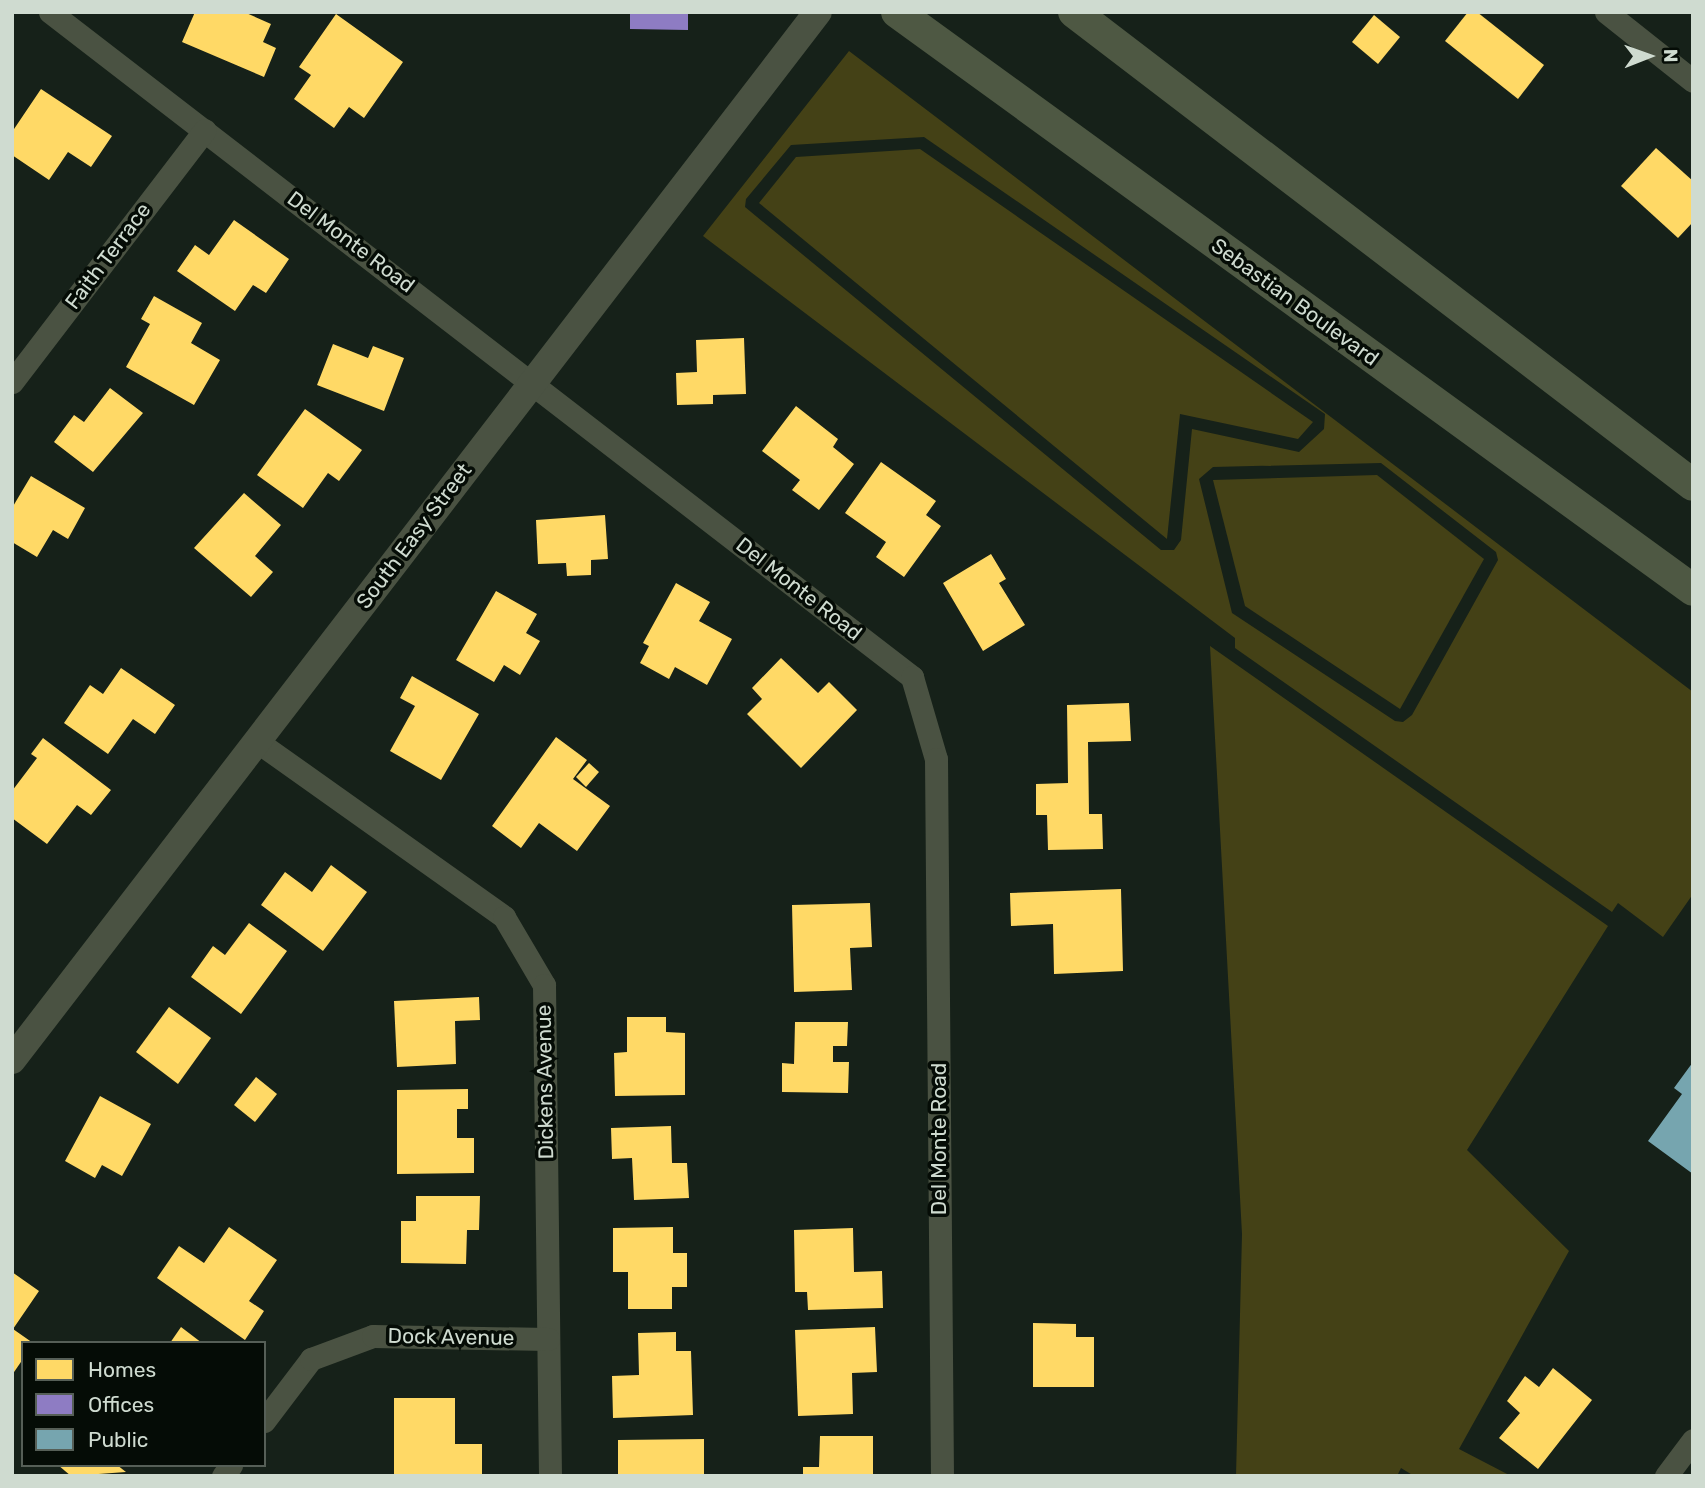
<!DOCTYPE html>
<html>
<head>
<meta charset="utf-8">
<style>
	body { margin:0 }
	#map { position:relative; width:1705px; height:1488px; overflow:hidden; background:#162119; font-family:Rubik,sans-serif }
	div>[style] { position:absolute }
	[style*='--x'] { left:calc(var(--x)*1px); top:calc(var(--y)*1px); width:calc(var(--w)*1px); rotate:calc(var(--a)*1deg) }
	.green>* { inset:0; background:#444116 }
	.homes>* { inset:0; background:#ffd966 }
	.offices>* { inset:0; background:#8e7cc3 }
	.public>* { inset:0; background:#76a5af }
	.minor>* { height:23px; margin:-11.5px; padding:0 11.5px; transform-origin:11.5px; border-radius:11.5px; background:#4a5242 }
	.tertiary>* { height:28px; margin:-14px; padding:0 14px; transform-origin:14px; border-radius:14px; background:#4a5242 }
	.secondary>* { height:32px; margin:-16px; padding:0 16px; transform-origin:16px; border-radius:16px; background:#4e5843 }
	span { translate:-50% -50%; white-space:nowrap; text-align:center; line-height:1.15; -webkit-text-stroke:7px #050c06; paint-order:stroke }
	.street-label { font-size:21px; color:#cfdbd0 }
	.frame { position:absolute; inset:0; border:14px solid #cfdbd0; pointer-events:none }
	.legend { position:absolute; left:21px; top:1341px; width:245px; height:126px; box-sizing:border-box; background:#050c06; border:2px solid #565f57; margin:0; padding:9px 12px; list-style:none; font-size:21px; color:#cfdbd0 }
	.legend li { display:flex; align-items:center; gap:14px; height:35px }
	.legend b { width:35px; border:2px solid #565f57 }
	.north { position:absolute; left:1614px; top:21px; width:70px; height:70px; -webkit-text-stroke:5px #050c06; paint-order:stroke; rotate:89deg; font-size:19px; font-weight:700; line-height:28px; text-align:center; color:#cfdbd0 }
	.north::after { content:''; display:block; margin:auto; width:24px; height:32px; background:#cfdbd0; clip-path:polygon(50% 0,100% 100%,50% 72%,0 100%) }
</style>
</head>
<body>
<div id="map">
	<div class="green">
		<i style="clip-path:polygon(evenodd,849px 51px,1693px 692px,1693px 894px,1663px 937px,1618px 903px,1612px 912px,1235px 648px,1235px 638px,703px 236px,849px 51px,924px 137px,1325px 414px,1324px 429px,1299px 452px,1192px 429px,1181px 540px,1174px 550px,1161px 550px,745px 207px,746px 199px,791px 145px,924px 137px,849px 51px,1381px 463px,1496px 552px,1498px 560px,1412px 715px,1403px 722px,1395px 721px,1232px 613px,1199px 479px,1213px 467px,1381px 463px)"></i>
		<i style="clip-path:polygon(920px 149px,1313px 422px,1298px 439px,1180px 414px,1167px 539px,759px 203px,796px 157px)"></i>
		<i style="clip-path:polygon(1377px 475px,1484px 559px,1400px 709px,1245px 606px,1213px 480px)"></i>
		<i style="clip-path:polygon(1210px 646px,1608px 926px,1467px 1150px,1569px 1251px,1459px 1449px,1511px 1476px,1414px 1476px,1401px 1468px,1397px 1476px,1236px 1476px,1242px 1234px)"></i>
	</div>
	<div class="homes">
		<i style="clip-path:polygon(195px 12px,244px 12px,271px 24px,263px 42px,276px 48px,264px 77px,182px 42px)"></i>
		<i style="clip-path:polygon(1468px 12px,1477px 12px,1544px 65px,1518px 99px,1445px 41px)"></i>
		<i style="clip-path:polygon(336px 14px,403px 62px,364px 118px,349px 107px,334px 128px,294px 99px,311px 75px,299px 67px)"></i>
		<i style="clip-path:polygon(1374px 15px,1400px 37px,1378px 64px,1352px 42px)"></i>
		<i style="clip-path:polygon(41px 89px,112px 136px,91px 167px,68px 152px,49px 180px,12px 155px,12px 132px)"></i>
		<i style="clip-path:polygon(1656px 148px,1693px 181px,1693px 222px,1678px 238px,1621px 186px)"></i>
		<i style="clip-path:polygon(234px 220px,289px 259px,266px 293px,253px 285px,235px 311px,177px 271px,195px 245px,209px 255px)"></i>
		<i style="clip-path:polygon(154px 296px,202px 323px,191px 343px,220px 360px,194px 405px,126px 367px,150px 324px,141px 319px)"></i>
		<i style="clip-path:polygon(744px 338px,746px 394px,713px 395px,713px 404px,677px 405px,676px 373px,697px 372px,696px 340px)"></i>
		<i style="clip-path:polygon(333px 344px,368px 358px,373px 346px,404px 358px,384px 411px,317px 385px)"></i>
		<i style="clip-path:polygon(110px 388px,143px 413px,93px 472px,54px 442px,74px 415px,84px 422px)"></i>
		<i style="clip-path:polygon(796px 406px,838px 439px,833px 447px,854px 464px,819px 510px,792px 490px,800px 480px,762px 451px)"></i>
		<i style="clip-path:polygon(305px 409px,362px 450px,339px 481px,328px 473px,303px 508px,257px 475px)"></i>
		<i style="clip-path:polygon(881px 462px,936px 501px,926px 515px,941px 526px,904px 577px,876px 557px,886px 542px,845px 513px)"></i>
		<i style="clip-path:polygon(31px 476px,85px 508px,68px 539px,53px 530px,37px 557px,12px 542px,12px 508px)"></i>
		<i style="clip-path:polygon(244px 493px,281px 525px,255px 556px,273px 572px,251px 597px,194px 548px)"></i>
		<i style="clip-path:polygon(605px 515px,608px 559px,591px 560px,591px 575px,567px 576px,566px 563px,538px 564px,536px 520px)"></i>
		<i style="clip-path:polygon(991px 554px,1006px 579px,999px 583px,1025px 625px,983px 651px,943px 583px)"></i>
		<i style="clip-path:polygon(676px 583px,710px 602px,699px 621px,732px 639px,707px 685px,675px 667px,669px 679px,640px 663px,649px 646px,643px 643px)"></i>
		<i style="clip-path:polygon(496px 591px,537px 614px,526px 633px,540px 641px,520px 675px,504px 665px,494px 682px,456px 660px)"></i>
		<i style="clip-path:polygon(781px 658px,818px 693px,829px 682px,857px 710px,801px 768px,747px 714px,762px 699px,752px 688px)"></i>
		<i style="clip-path:polygon(121px 668px,175px 705px,155px 734px,133px 719px,108px 754px,64px 723px,90px 685px,103px 694px)"></i>
		<i style="clip-path:polygon(412px 676px,479px 714px,441px 780px,390px 751px,415px 706px,400px 698px)"></i>
		<i style="clip-path:polygon(1129px 703px,1131px 741px,1088px 742px,1089px 814px,1102px 814px,1103px 849px,1048px 850px,1047px 815px,1036px 815px,1036px 784px,1068px 783px,1067px 705px)"></i>
		<i style="clip-path:polygon(556px 737px,587px 760px,573px 779px,610px 806px,577px 851px,539px 823px,521px 848px,492px 826px)"></i>
		<i style="clip-path:polygon(43px 738px,111px 790px,91px 815px,77px 805px,47px 844px,12px 818px,12px 791px,37px 758px,31px 754px)"></i>
		<i style="clip-path:polygon(589px 763px,599px 772px,586px 787px,576px 777px)"></i>
		<i style="clip-path:polygon(331px 865px,367px 892px,323px 951px,261px 905px,285px 872px,312px 892px)"></i>
		<i style="clip-path:polygon(1121px 889px,1123px 971px,1054px 974px,1053px 924px,1011px 926px,1010px 893px)"></i>
		<i style="clip-path:polygon(870px 903px,872px 947px,850px 948px,852px 990px,794px 992px,792px 905px)"></i>
		<i style="clip-path:polygon(249px 923px,287px 951px,241px 1014px,191px 977px,213px 946px,225px 955px)"></i>
		<i style="clip-path:polygon(479px 997px,480px 1020px,455px 1021px,456px 1064px,397px 1067px,394px 1001px)"></i>
		<i style="clip-path:polygon(169px 1007px,211px 1038px,178px 1084px,136px 1052px)"></i>
		<i style="clip-path:polygon(627px 1017px,666px 1017px,666px 1032px,685px 1033px,685px 1095px,615px 1096px,614px 1053px,627px 1052px)"></i>
		<i style="clip-path:polygon(795px 1022px,848px 1022px,847px 1046px,833px 1046px,833px 1062px,849px 1062px,848px 1093px,782px 1092px,782px 1063px,794px 1064px)"></i>
		<i style="clip-path:polygon(256px 1077px,277px 1094px,255px 1122px,234px 1105px)"></i>
		<i style="clip-path:polygon(468px 1089px,468px 1109px,457px 1109px,457px 1138px,474px 1138px,474px 1173px,397px 1174px,397px 1090px)"></i>
		<i style="clip-path:polygon(100px 1096px,151px 1124px,122px 1176px,102px 1165px,95px 1178px,65px 1161px)"></i>
		<i style="clip-path:polygon(671px 1126px,672px 1163px,687px 1163px,689px 1198px,634px 1200px,632px 1158px,612px 1159px,611px 1128px)"></i>
		<i style="clip-path:polygon(416px 1196px,480px 1196px,479px 1230px,467px 1230px,466px 1264px,401px 1263px,401px 1221px,416px 1221px)"></i>
		<i style="clip-path:polygon(229px 1227px,277px 1260px,249px 1301px,264px 1311px,245px 1340px,157px 1278px,179px 1246px,204px 1263px)"></i>
		<i style="clip-path:polygon(673px 1227px,673px 1253px,687px 1253px,687px 1287px,672px 1287px,672px 1309px,628px 1309px,628px 1272px,613px 1272px,613px 1228px)"></i>
		<i style="clip-path:polygon(853px 1228px,854px 1272px,882px 1271px,883px 1308px,808px 1310px,807px 1292px,795px 1292px,794px 1230px)"></i>
		<i style="clip-path:polygon(12px 1272px,39px 1291px,13px 1329px,33px 1343px,23px 1343px,23px 1359px,12px 1375px)"></i>
		<i style="clip-path:polygon(1033px 1323px,1076px 1324px,1076px 1337px,1094px 1337px,1094px 1387px,1033px 1387px)"></i>
		<i style="clip-path:polygon(181px 1327px,202px 1343px,170px 1343px)"></i>
		<i style="clip-path:polygon(875px 1327px,877px 1372px,852px 1373px,853px 1414px,798px 1416px,795px 1330px)"></i>
		<i style="clip-path:polygon(676px 1332px,676px 1351px,691px 1351px,693px 1415px,613px 1418px,612px 1376px,639px 1375px,638px 1333px)"></i>
		<i style="clip-path:polygon(1553px 1368px,1592px 1400px,1538px 1469px,1499px 1438px,1520px 1413px,1507px 1401px,1525px 1376px,1539px 1387px)"></i>
		<i style="clip-path:polygon(394px 1398px,455px 1398px,455px 1444px,482px 1444px,482px 1476px,394px 1476px)"></i>
		<i style="clip-path:polygon(820px 1436px,873px 1436px,873px 1476px,803px 1476px,803px 1467px,819px 1467px)"></i>
		<i style="clip-path:polygon(704px 1439px,704px 1476px,618px 1474px,618px 1440px)"></i>
		<i style="clip-path:polygon(58px 1465px,117px 1465px,126px 1472px,71px 1476px)"></i>
	</div>
	<div class="offices">
		<i style="clip-path:polygon(630px 12px,688px 12px,688px 30px,630px 29px)"></i>
	</div>
	<div class="public">
		<i style="clip-path:polygon(1693px 1062px,1693px 1174px,1648px 1141px,1682px 1094px,1674px 1088px)"></i>
	</div>
	<div class="minor">
		<i style="--x:50;--y:12;--w:1089;--a:37.65"></i>
		<i style="--x:912;--y:677;--w:85;--a:73.7"></i>
		<i style="--x:936;--y:759;--w:717;--a:89.52"></i>
		<i style="--x:1606;--y:12;--w:111;--a:38.4"></i>
		<i style="--x:12;--y:382;--w:317;--a:-52.6"></i>
		<i style="--x:258;--y:742;--w:302;--a:35.4"></i>
		<i style="--x:504;--y:917;--w:79;--a:59.5"></i>
		<i style="--x:544;--y:985;--w:491;--a:89.3"></i>
		<i style="--x:264;--y:1421;--w:78;--a:-52.8"></i>
		<i style="--x:311;--y:1359;--w:66;--a:-20.4"></i>
		<i style="--x:373;--y:1336;--w:175;--a:1"></i>
		<i style="--x:223;--y:1476;--w:14;--a:-54"></i>
		<i style="--x:1666;--y:1476;--w:45;--a:-53.1"></i>
	</div>
	<div class="tertiary">
		<i style="--x:12;--y:1060;--w:1322;--a:-52.44"></i>
	</div>
	<div class="secondary">
		<i style="--x:897;--y:12;--w:984;--a:35.98"></i>
		<i style="--x:1074;--y:12;--w:779;--a:37.38"></i>
	</div>
	<div class="street-label">
		<span style="left:351px;top:242px;rotate:37deg">Del Monte Road</span>
		<span style="left:108px;top:256px;rotate:-53deg">Faith Terrace</span>
		<span style="left:1295px;top:302px;rotate:36deg">Sebastian Boulevard</span>
		<span style="left:414px;top:536px;rotate:-53deg">South Easy Street</span>
		<span style="left:799px;top:589px;rotate:38deg">Del Monte Road</span>
		<span style="left:545px;top:1082px;rotate:-91deg">Dickens Avenue</span>
		<span style="left:939px;top:1139px;rotate:-90deg">Del Monte Road</span>
		<span style="left:451px;top:1337px;rotate:1deg">Dock Avenue</span>
	</div>
	<div class="frame"></div>
	<ul class="legend">
	<li><b style="height:19px;background:#ffd966"></b>Homes</li>
	<li><b style="height:19px;background:#8e7cc3"></b>Offices</li>
	<li><b style="height:19px;background:#76a5af"></b>Public</li>
	</ul>
	<div class="north">N</div>
</div>
</body>
</html>
